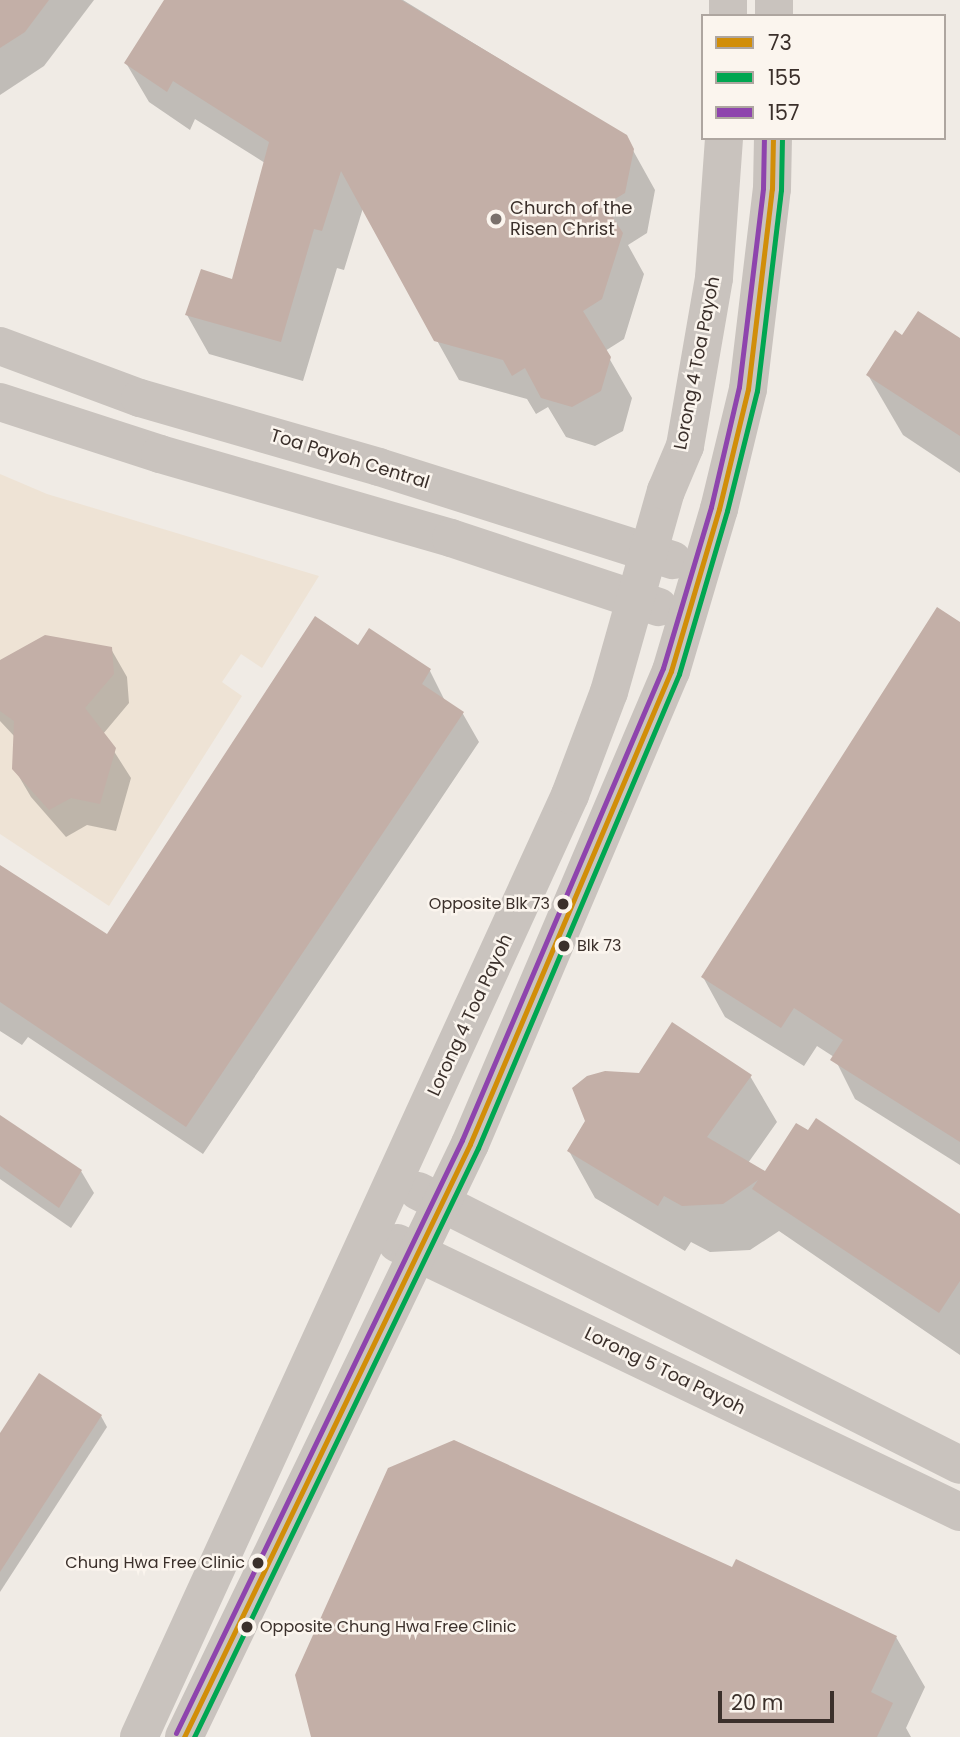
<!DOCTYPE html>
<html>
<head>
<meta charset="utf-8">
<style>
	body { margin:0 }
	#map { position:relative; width:960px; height:1737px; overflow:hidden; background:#f0ebe5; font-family:Poppins,sans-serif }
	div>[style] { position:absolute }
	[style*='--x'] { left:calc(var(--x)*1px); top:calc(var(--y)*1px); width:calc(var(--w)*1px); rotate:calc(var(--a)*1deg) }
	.plaza>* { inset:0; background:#eee3d5 }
	.shadow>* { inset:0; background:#0003 }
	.building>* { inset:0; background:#c3afa7 }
	.minor>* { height:38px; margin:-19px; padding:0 19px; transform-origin:19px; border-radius:19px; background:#c9c3be }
	.bus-1>* { height:5px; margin:-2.5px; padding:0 2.5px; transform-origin:2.5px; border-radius:2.5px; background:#d18e09 }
	.bus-2>* { height:5px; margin:-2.5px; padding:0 2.5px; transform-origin:2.5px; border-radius:2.5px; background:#00a651 }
	.bus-3>* { height:5px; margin:-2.5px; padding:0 2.5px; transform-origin:2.5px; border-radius:2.5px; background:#8e44ad }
	.dots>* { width:19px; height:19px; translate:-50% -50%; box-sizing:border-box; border:4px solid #fbf5ee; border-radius:50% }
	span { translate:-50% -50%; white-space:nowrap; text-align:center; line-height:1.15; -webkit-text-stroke:5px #fbf5ee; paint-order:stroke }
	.bus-label { font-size:16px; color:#3b302b }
	.right { translate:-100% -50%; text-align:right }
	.left { translate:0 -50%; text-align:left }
	.poi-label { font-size:18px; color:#3b302b }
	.street-label { font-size:18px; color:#3b302b }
	.legend { position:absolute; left:701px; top:14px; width:245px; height:126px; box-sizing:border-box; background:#fbf5ee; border:2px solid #aea6a0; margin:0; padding:9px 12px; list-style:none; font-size:21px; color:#3b302b }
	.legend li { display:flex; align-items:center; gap:14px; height:35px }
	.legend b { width:35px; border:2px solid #aea6a0 }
	.scale { position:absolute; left:718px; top:1691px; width:116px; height:32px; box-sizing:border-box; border:4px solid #3b302b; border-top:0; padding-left:9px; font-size:21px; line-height:24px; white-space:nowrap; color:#3b302b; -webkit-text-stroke:5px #fbf5ee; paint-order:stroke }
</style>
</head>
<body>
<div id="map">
	<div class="plaza">
		<i style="clip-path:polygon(0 474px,47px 494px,319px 576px,262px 668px,241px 654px,222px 682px,242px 696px,109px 906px,0 834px)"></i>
	</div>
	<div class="shadow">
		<i style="clip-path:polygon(0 0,94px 0,44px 66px,0 95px)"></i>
		<i style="clip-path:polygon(166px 0,403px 0,625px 136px,655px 190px,647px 233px,628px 245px,644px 274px,624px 339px,605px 351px,632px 398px,623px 431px,595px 446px,566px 437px,548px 407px,536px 414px,527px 399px,459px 380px,363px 208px,344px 270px,337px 268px,303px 381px,209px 354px,187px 315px,234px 281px,265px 163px,195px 119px,190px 130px,149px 102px,126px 63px)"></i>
		<i style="clip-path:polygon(903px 337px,960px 340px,960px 473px,903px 435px,868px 375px)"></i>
		<i style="clip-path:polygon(960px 624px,960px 1165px,855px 1099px,834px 1057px,817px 1046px,804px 1066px,725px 1017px,703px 977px)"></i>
		<i style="clip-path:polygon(358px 647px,430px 671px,445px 701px,463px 714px,479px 742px,203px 1154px,28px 1037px,22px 1045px,0 1031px,0 867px,107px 936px)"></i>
		<i style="clip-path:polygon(111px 649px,127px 677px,129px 703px,103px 734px,131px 778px,116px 831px,87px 825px,66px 837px,31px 797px,14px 768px,15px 737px,0 721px,0 662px)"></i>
		<i style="clip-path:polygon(750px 1076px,777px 1122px,748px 1163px,765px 1173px,960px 1216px,960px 1355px,779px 1231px,750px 1250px,710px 1252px,691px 1242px,685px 1251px,595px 1198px,569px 1151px)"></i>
		<i style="clip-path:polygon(0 1126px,81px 1171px,94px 1193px,71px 1228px,0 1179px)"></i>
		<i style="clip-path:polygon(101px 1416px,107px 1427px,0 1592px,0 1436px)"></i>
		<i style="clip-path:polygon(733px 1570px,896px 1637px,925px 1687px,906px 1728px,911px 1737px,312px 1737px)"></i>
	</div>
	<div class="building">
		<i style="clip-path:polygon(0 0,49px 0,25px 32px,0 48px)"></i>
		<i style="clip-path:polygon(164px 0,401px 0,627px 135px,634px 149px,625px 193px,605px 205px,623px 233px,602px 299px,583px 311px,611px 357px,601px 391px,572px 407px,541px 398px,525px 368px,512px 376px,503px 360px,434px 341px,341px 171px,322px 231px,314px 229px,281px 342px,185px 315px,201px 269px,232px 279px,269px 142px,173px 81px,167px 92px,124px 63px)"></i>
		<i style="clip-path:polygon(918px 311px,960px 338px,960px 436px,866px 375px,895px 330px,902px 335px)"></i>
		<i style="clip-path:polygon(937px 607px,960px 622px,960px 1142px,830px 1060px,843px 1040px,794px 1008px,781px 1028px,701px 977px)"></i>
		<i style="clip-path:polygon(315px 616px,358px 645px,369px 628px,431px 669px,422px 684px,464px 712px,186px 1127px,0 1002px,0 865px,107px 934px)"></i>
		<i style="clip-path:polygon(45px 635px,112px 647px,114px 674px,85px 708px,116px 748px,100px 804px,71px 798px,49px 810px,12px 769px,14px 721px,0 711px,0 660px)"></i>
		<i style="clip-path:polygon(672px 1022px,752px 1075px,707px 1137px,765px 1171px,796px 1123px,808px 1130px,816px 1118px,960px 1214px,960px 1281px,939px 1313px,752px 1189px,758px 1180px,723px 1204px,682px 1206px,664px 1196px,658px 1206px,567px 1151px,585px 1121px,572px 1088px,587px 1076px,605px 1071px,639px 1073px)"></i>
		<i style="clip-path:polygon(0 1115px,82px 1170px,59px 1208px,0 1166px)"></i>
		<i style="clip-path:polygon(39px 1373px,102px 1415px,0 1572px,0 1433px)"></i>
		<i style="clip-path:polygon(454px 1440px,732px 1567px,736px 1559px,897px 1636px,871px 1692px,893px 1703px,877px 1737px,311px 1737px,295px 1675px,388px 1468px)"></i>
	</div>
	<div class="minor">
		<i style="--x:774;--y:0;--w:16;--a:90"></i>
		<i style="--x:728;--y:16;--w:16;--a:-90"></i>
		<i style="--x:0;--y:346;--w:149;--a:20.4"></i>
		<i style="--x:140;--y:398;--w:249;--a:16.1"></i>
		<i style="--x:379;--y:467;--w:308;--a:17.6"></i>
		<i style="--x:0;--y:402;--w:168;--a:18"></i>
		<i style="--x:160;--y:454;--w:303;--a:16.1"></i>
		<i style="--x:451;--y:538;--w:219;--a:18.4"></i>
		<i style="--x:418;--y:1191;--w:607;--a:26.82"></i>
		<i style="--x:397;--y:1243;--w:624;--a:25.54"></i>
		<i style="--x:139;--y:1737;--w:1036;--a:-65.41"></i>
		<i style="--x:570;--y:795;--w:110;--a:-69.3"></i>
		<i style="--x:609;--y:692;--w:209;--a:-74.2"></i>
		<i style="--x:666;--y:491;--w:49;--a:-67.1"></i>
		<i style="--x:685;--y:446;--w:170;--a:-80.2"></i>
		<i style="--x:714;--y:278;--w:140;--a:-85.9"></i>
		<i style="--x:184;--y:1737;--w:658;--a:-64.25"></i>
		<i style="--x:470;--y:1144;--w:514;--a:-66.98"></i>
		<i style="--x:671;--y:671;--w:169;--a:-73.5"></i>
		<i style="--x:719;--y:509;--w:123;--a:-76.4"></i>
		<i style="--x:748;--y:389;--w:201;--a:-83.2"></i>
		<i style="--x:772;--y:189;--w:51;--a:-88.9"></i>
	</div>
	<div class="bus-1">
		<i style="--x:184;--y:1737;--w:658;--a:-64.25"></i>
		<i style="--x:470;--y:1144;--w:514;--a:-66.98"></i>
		<i style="--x:671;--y:671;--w:169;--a:-73.5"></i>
		<i style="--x:719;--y:509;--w:123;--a:-76.4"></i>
		<i style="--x:748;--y:389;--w:201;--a:-83.2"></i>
		<i style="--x:772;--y:189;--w:51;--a:-88.9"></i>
	</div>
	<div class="bus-2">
		<i style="--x:194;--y:1737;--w:654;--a:-64.26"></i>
		<i style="--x:478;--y:1148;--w:515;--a:-67.02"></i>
		<i style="--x:679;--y:674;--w:170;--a:-73.6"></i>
		<i style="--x:727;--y:511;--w:124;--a:-76"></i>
		<i style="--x:757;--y:391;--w:202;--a:-83.2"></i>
		<i style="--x:781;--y:190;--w:52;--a:-88.9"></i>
	</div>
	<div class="bus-3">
		<i style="--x:176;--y:1733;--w:658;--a:-64.25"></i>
		<i style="--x:462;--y:1140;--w:513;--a:-66.93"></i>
		<i style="--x:663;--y:668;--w:168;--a:-73.4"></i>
		<i style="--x:711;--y:507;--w:123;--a:-76.9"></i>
		<i style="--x:739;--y:387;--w:200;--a:-83.1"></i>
		<i style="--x:763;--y:188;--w:50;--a:-88.9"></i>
	</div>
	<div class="dots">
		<i style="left:496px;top:219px;background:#7a716c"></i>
		<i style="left:563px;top:904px;background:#3b302b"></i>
		<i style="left:564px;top:946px;background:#3b302b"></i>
		<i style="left:258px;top:1563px;background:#3b302b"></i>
		<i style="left:247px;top:1627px;background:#3b302b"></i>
	</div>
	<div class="bus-label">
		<span class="right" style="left:550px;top:904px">Opposite Blk 73</span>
		<span class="left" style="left:577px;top:946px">Blk 73</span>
		<span class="right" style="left:245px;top:1563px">Chung Hwa Free Clinic</span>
		<span class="left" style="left:260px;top:1627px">Opposite Chung Hwa Free Clinic</span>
	</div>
	<div class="poi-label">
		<span class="left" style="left:510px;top:219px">Church of the<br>Risen Christ</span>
	</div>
	<div class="street-label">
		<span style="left:697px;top:363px;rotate:-79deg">Lorong 4 Toa Payoh</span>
		<span style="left:350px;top:459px;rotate:17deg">Toa Payoh Central</span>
		<span style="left:470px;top:1015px;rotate:-65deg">Lorong 4 Toa Payoh</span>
		<span style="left:665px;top:1371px;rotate:26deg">Lorong 5 Toa Payoh</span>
	</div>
	<ul class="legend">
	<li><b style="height:9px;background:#d18e09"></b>73</li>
	<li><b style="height:9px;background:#00a651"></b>155</li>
	<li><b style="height:9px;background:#8e44ad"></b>157</li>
	</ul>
	<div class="scale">20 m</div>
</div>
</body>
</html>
